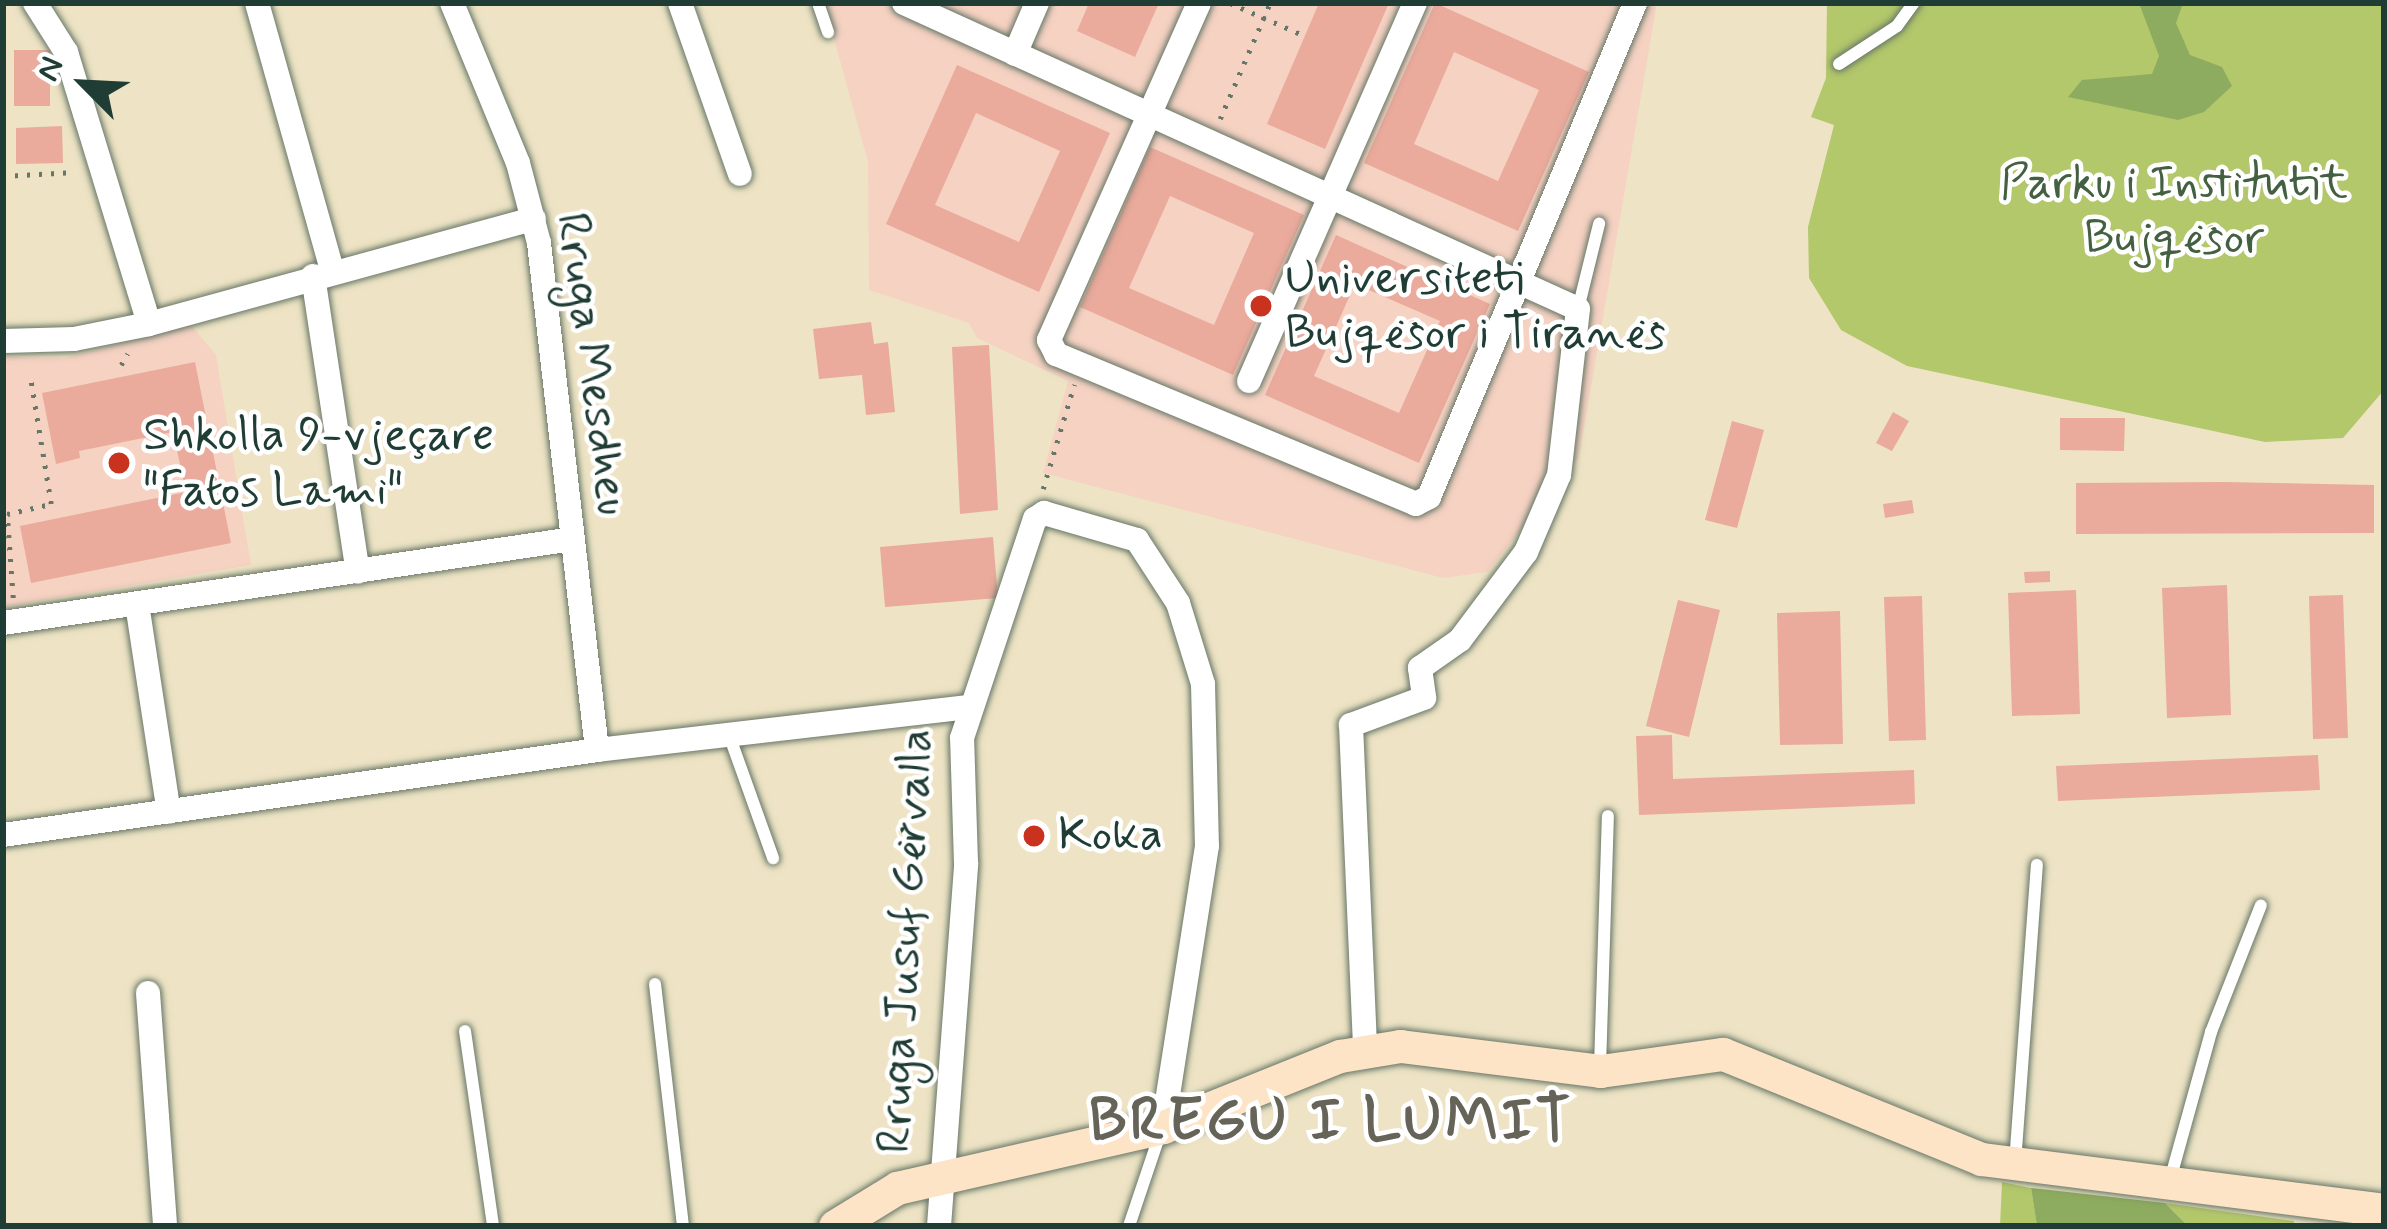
<!DOCTYPE html>
<html>
<head>
<meta charset="utf-8">
<style>
	body { margin:0 }
	#map { position:relative; width:2387px; height:1229px; overflow:hidden; background:#eee4c5; font-family:Mynerve,sans-serif }
	div>[style] { position:absolute }
	[style*='--x'] { left:calc(var(--x)*1px); top:calc(var(--y)*1px); width:calc(var(--w)*1px); rotate:calc(var(--a)*1deg) }
	.built>* { inset:0; background:#f6d2c3 }
	.green>* { inset:0; background:#b3c76b }
	.forest>* { inset:0; background:#8eac5f }
	.building>* { inset:0; background:#eaaa9c }
	.path>* { height:4.5px; margin-top:-2.25px; transform-origin:0; background:repeating-linear-gradient(90deg,#677767 0 3px,transparent 0 12px) }
	.roads { filter:drop-shadow(0 0 3px #677767) drop-shadow(0 0 3px #677767) }
	.lane>* { height:12px; margin:-6px; padding:0 6px; transform-origin:6px; border-radius:6px; background:#fff }
	.street>* { height:24px; margin:-12px; padding:0 12px; transform-origin:12px; border-radius:12px; background:#fff }
	.secondary>* { height:33px; margin:-16.5px; padding:0 16.5px; transform-origin:16.5px; border-radius:16.5px; background:#fee4c6 }
	.dots>* { width:33px; height:33px; translate:-50% -50%; box-sizing:border-box; border:6px solid #fff; border-radius:50% }
	span { translate:-50% -50%; white-space:nowrap; text-align:center; line-height:1.15; -webkit-text-stroke:9px #fff; paint-order:stroke }
	.park-label { font-size:48px; color:#446042 }
	.poi-label { font-size:48px; color:#1f3d34 }
	.left { translate:0 -50%; text-align:left }
	.street-label { font-size:48px; color:#1f3d34 }
	.district-label { font-size:60px; color:#666358; font-weight:700; letter-spacing:3px }
	.frame { position:absolute; inset:0; border:6px solid #1f3d34; pointer-events:none }
	.north { position:absolute; left:24px; top:24px; width:120px; height:120px; -webkit-text-stroke:9px #fff; paint-order:stroke; rotate:294deg; font-size:33px; font-weight:700; line-height:48px; text-align:center; color:#1f3d34 }
	.north::after { content:''; display:block; margin:auto; width:42px; height:54px; background:#1f3d34; clip-path:polygon(50% 0,100% 100%,50% 72%,0 100%) }
</style>
</head>
<body>
<div id="map">
	<div class="built">
		<i style="clip-path:polygon(824px 3px,1657px 3px,1579px 457px,1487px 572px,1443px 578px,1043px 473px,1068px 381px,977px 338px,969px 323px,869px 290px,868px 162px)"></i>
		<i style="clip-path:polygon(191px 325px,216px 355px,251px 565px,3px 607px,3px 357px,65px 358px)"></i>
	</div>
	<div class="green">
		<i style="clip-path:polygon(1827px 3px,2384px 3px,2384px 390px,2343px 438px,2265px 442px,1907px 366px,1841px 330px,1809px 278px,1808px 227px,1834px 125px,1811px 117px,1826px 78px)"></i>
		<i style="clip-path:polygon(2002px 1182px,2031px 1188px,2037px 1226px,2000px 1226px)"></i>
		<i style="clip-path:polygon(2165px 1203px,2294px 1221px,2293px 1226px,2188px 1226px)"></i>
	</div>
	<div class="forest">
		<i style="clip-path:polygon(2139px 3px,2183px 3px,2176px 23px,2190px 55px,2222px 67px,2232px 86px,2204px 112px,2178px 120px,2068px 97px,2082px 80px,2152px 74px,2159px 56px)"></i>
		<i style="clip-path:polygon(2031px 1188px,2165px 1203px,2188px 1226px,2037px 1226px)"></i>
	</div>
	<div class="building">
		<i style="clip-path:polygon(1089px 3px,1159px 3px,1135px 57px,1077px 31px)"></i>
		<i style="clip-path:polygon(1319px 3px,1389px 3px,1325px 149px,1267px 124px)"></i>
		<i style="clip-path:polygon(evenodd,1435px 3px,1589px 72px,1518px 231px,1364px 163px,1435px 3px,1454px 52px,1539px 90px,1498px 181px,1414px 144px,1454px 52px)"></i>
		<i style="clip-path:polygon(14px 50px,50px 50px,50px 106px,14px 106px)"></i>
		<i style="clip-path:polygon(evenodd,957px 65px,1110px 133px,1039px 292px,886px 224px,957px 65px,976px 113px,1060px 151px,1019px 242px,935px 205px,976px 113px)"></i>
		<i style="clip-path:polygon(62px 126px,63px 163px,16px 164px,16px 128px)"></i>
		<i style="clip-path:polygon(evenodd,1150px 147px,1304px 215px,1233px 375px,1080px 307px,1150px 147px,1170px 196px,1254px 233px,1214px 325px,1129px 288px,1170px 196px)"></i>
		<i style="clip-path:polygon(evenodd,1336px 235px,1490px 304px,1419px 463px,1265px 395px,1336px 235px,1355px 284px,1440px 321px,1399px 413px,1314px 376px,1355px 284px)"></i>
		<i style="clip-path:polygon(871px 322px,874px 344px,888px 342px,895px 412px,866px 415px,862px 375px,819px 379px,813px 329px)"></i>
		<i style="clip-path:polygon(989px 345px,998px 510px,960px 514px,952px 347px)"></i>
		<i style="clip-path:polygon(195px 362px,231px 543px,31px 583px,20px 526px,186px 492px,173px 432px,79px 451px,80px 458px,56px 464px,42px 393px)"></i>
		<i style="clip-path:polygon(1893px 412px,1909px 421px,1892px 451px,1876px 443px)"></i>
		<i style="clip-path:polygon(2060px 418px,2125px 418px,2124px 451px,2060px 450px)"></i>
		<i style="clip-path:polygon(1732px 421px,1764px 430px,1737px 528px,1705px 520px)"></i>
		<i style="clip-path:polygon(2224px 482px,2374px 485px,2374px 533px,2076px 534px,2076px 483px)"></i>
		<i style="clip-path:polygon(1912px 500px,1914px 513px,1885px 518px,1883px 504px)"></i>
		<i style="clip-path:polygon(993px 537px,998px 598px,885px 607px,880px 547px)"></i>
		<i style="clip-path:polygon(2050px 571px,2050px 582px,2025px 583px,2024px 572px)"></i>
		<i style="clip-path:polygon(2227px 585px,2231px 715px,2167px 718px,2162px 588px)"></i>
		<i style="clip-path:polygon(2076px 590px,2080px 714px,2012px 716px,2008px 593px)"></i>
		<i style="clip-path:polygon(2343px 595px,2348px 738px,2313px 739px,2309px 596px)"></i>
		<i style="clip-path:polygon(1922px 596px,1926px 740px,1889px 741px,1884px 597px)"></i>
		<i style="clip-path:polygon(1678px 600px,1720px 610px,1689px 737px,1646px 726px)"></i>
		<i style="clip-path:polygon(1840px 611px,1843px 744px,1780px 745px,1777px 613px)"></i>
		<i style="clip-path:polygon(1672px 735px,1673px 779px,1914px 770px,1915px 804px,1639px 815px,1636px 736px)"></i>
		<i style="clip-path:polygon(2318px 755px,2320px 790px,2058px 801px,2056px 766px)"></i>
	</div>
	<div class="path">
		<i style="--x:1230;--y:3;--w:82;--a:23.7"></i>
		<i style="--x:1220;--y:119;--w:126;--a:-66.7"></i>
		<i style="--x:3;--y:176;--w:72;--a:-3.2"></i>
		<i style="--x:121;--y:365;--w:13;--a:-61"></i>
		<i style="--x:1043;--y:489;--w:109;--a:-73.4"></i>
		<i style="--x:13;--y:598;--w:84;--a:-94.1"></i>
		<i style="--x:7;--y:514;--w:45;--a:-12.8"></i>
		<i style="--x:51;--y:504;--w:124;--a:-99.3"></i>
	</div>
	<div class="roads">
		<div class="lane">
			<i style="--x:818;--y:3;--w:31;--a:71"></i>
			<i style="--x:1839;--y:64;--w:69;--a:-33.2"></i>
			<i style="--x:1897;--y:26;--w:29;--a:-54"></i>
			<i style="--x:1578;--y:309;--w:88;--a:-76.1"></i>
			<i style="--x:729;--y:735;--w:131;--a:70.3"></i>
			<i style="--x:655;--y:984;--w:244;--a:83.4"></i>
			<i style="--x:465;--y:1031;--w:197;--a:81.8"></i>
			<i style="--x:1600;--y:1067;--w:251;--a:-88.2"></i>
			<i style="--x:2015;--y:1163;--w:299;--a:-85.8"></i>
			<i style="--x:2170;--y:1180;--w:154;--a:-74.5"></i>
			<i style="--x:2211;--y:1032;--w:136;--a:-68.5"></i>
			<i style="--x:1129;--y:1226;--w:97;--a:-71.4"></i>
		</div>
		<div class="street">
			<i style="--x:35;--y:3;--w:58;--a:57.7"></i>
			<i style="--x:66;--y:52;--w:284;--a:73"></i>
			<i style="--x:257;--y:3;--w:277;--a:74.3"></i>
			<i style="--x:452;--y:3;--w:173;--a:67.6"></i>
			<i style="--x:518;--y:163;--w:83;--a:75.3"></i>
			<i style="--x:539;--y:243;--w:510;--a:83.47"></i>
			<i style="--x:680;--y:3;--w:181;--a:70.7"></i>
			<i style="--x:904;--y:3;--w:740;--a:24.42"></i>
			<i style="--x:1578;--y:309;--w:167;--a:96.5"></i>
			<i style="--x:1559;--y:475;--w:84;--a:113.2"></i>
			<i style="--x:1526;--y:552;--w:110;--a:126.9"></i>
			<i style="--x:1460;--y:640;--w:49;--a:145"></i>
			<i style="--x:1420;--y:668;--w:30;--a:82"></i>
			<i style="--x:1424;--y:698;--w:78;--a:159.7"></i>
			<i style="--x:1351;--y:725;--w:325;--a:87.5"></i>
			<i style="--x:1199;--y:3;--w:369;--a:114"></i>
			<i style="--x:1049;--y:340;--w:16;--a:63"></i>
			<i style="--x:1056;--y:354;--w:390;--a:22.6"></i>
			<i style="--x:1416;--y:504;--w:15;--a:-28"></i>
			<i style="--x:1429;--y:497;--w:535;--a:-67.36"></i>
			<i style="--x:1015;--y:54;--w:56;--a:-66.7"></i>
			<i style="--x:313;--y:276;--w:299;--a:81.4"></i>
			<i style="--x:3;--y:341;--w:71;--a:-1.6"></i>
			<i style="--x:74;--y:339;--w:76;--a:-11.3"></i>
			<i style="--x:149;--y:324;--w:399;--a:-15.3"></i>
			<i style="--x:1249;--y:381;--w:413;--a:-66.3"></i>
			<i style="--x:137;--y:604;--w:210;--a:81.3"></i>
			<i style="--x:3;--y:623;--w:576;--a:-8.38"></i>
			<i style="--x:3;--y:835;--w:600;--a:-8.14"></i>
			<i style="--x:597;--y:750;--w:375;--a:-6.6"></i>
			<i style="--x:148;--y:993;--w:234;--a:85.8"></i>
			<i style="--x:939;--y:1226;--w:364;--a:-85.7"></i>
			<i style="--x:966;--y:863;--w:125;--a:-91.8"></i>
			<i style="--x:962;--y:738;--w:231;--a:-71.6"></i>
			<i style="--x:1035;--y:519;--w:11;--a:-34"></i>
			<i style="--x:1044;--y:513;--w:97;--a:16.2"></i>
			<i style="--x:1137;--y:540;--w:75;--a:56.9"></i>
			<i style="--x:1178;--y:603;--w:85;--a:72.8"></i>
			<i style="--x:1203;--y:684;--w:162;--a:88.6"></i>
			<i style="--x:1207;--y:846;--w:284;--a:98.9"></i>
		</div>
		<div class="secondary">
			<i style="--x:835;--y:1226;--w:73;--a:-31.5"></i>
			<i style="--x:897;--y:1188;--w:273;--a:-12.9"></i>
			<i style="--x:1163;--y:1127;--w:191;--a:-21.9"></i>
			<i style="--x:1340;--y:1056;--w:61;--a:-9.5"></i>
			<i style="--x:1400;--y:1046;--w:202;--a:7.1"></i>
			<i style="--x:1600;--y:1071;--w:124;--a:-7.9"></i>
			<i style="--x:1723;--y:1054;--w:279;--a:22.1"></i>
			<i style="--x:1981;--y:1159;--w:406;--a:7.2"></i>
		</div>
	</div>
	<div class="dots">
		<i style="left:1261px;top:306px;background:#c8321e"></i>
		<i style="left:119px;top:463px;background:#c8321e"></i>
		<i style="left:1034px;top:836px;background:#c8321e"></i>
	</div>
	<div class="park-label">
		<span style="left:2174px;top:211px">Parku i Institutit<br>Bujqësor</span>
	</div>
	<div class="poi-label">
		<span class="left" style="left:1285px;top:306px">Universiteti<br>Bujqësor i Tiranës</span>
		<span class="left" style="left:143px;top:463px">Shkolla 9-vjeçare<br>"Fatos Lami"</span>
		<span class="left" style="left:1058px;top:836px">Koka</span>
	</div>
	<div class="street-label">
		<span style="left:592px;top:364px;rotate:82deg">Rruga Mesdheu</span>
		<span style="left:906px;top:941px;rotate:-87deg">Rruga Jusuf Gërvalla</span>
	</div>
	<div class="district-label">
		<span style="left:1331px;top:1122px">BREGU I LUMIT</span>
	</div>
	<div class="frame"></div>
	<div class="north">N</div>
</div>
</body>
</html>
